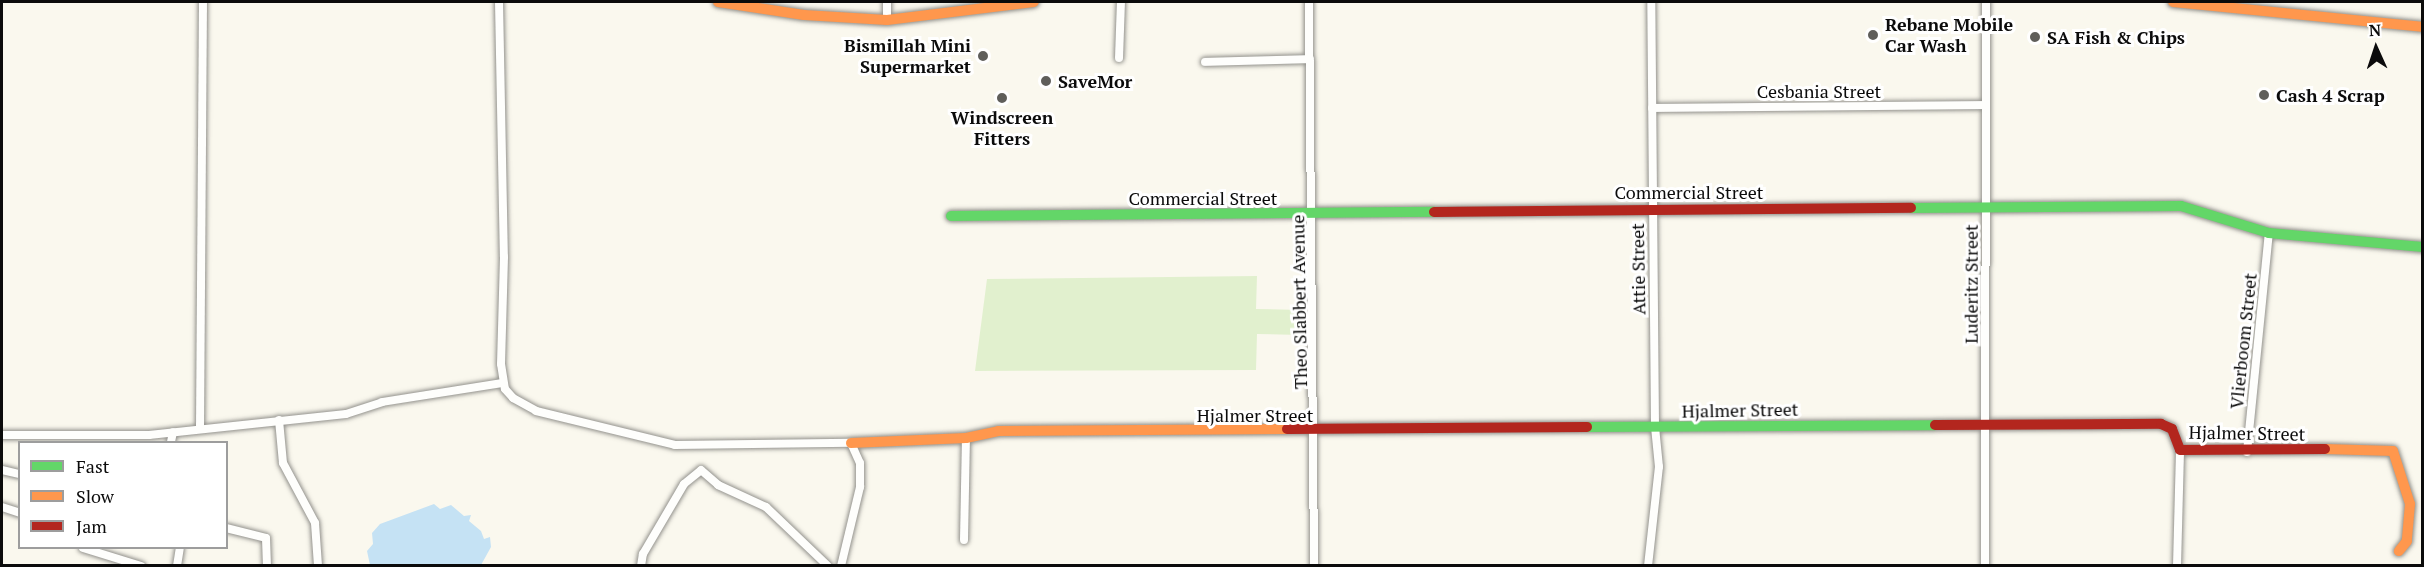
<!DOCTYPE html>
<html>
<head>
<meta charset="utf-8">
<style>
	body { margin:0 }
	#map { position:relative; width:2424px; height:567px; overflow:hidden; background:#faf8ee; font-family:"PT Serif",serif }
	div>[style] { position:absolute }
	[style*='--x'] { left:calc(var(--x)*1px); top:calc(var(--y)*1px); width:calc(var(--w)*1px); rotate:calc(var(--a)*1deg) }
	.green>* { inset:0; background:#e1f0ce }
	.water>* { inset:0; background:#c5e2f4 }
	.roads { filter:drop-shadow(0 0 2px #93928d) drop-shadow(0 0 2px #93928d) }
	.street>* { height:8px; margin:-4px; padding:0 4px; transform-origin:4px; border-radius:4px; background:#fefefc }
	.fast>* { height:10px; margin:-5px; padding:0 5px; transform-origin:5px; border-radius:5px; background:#63d668 }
	.slow>* { height:10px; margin:-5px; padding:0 5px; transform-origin:5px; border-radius:5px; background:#ff974d }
	.jam>* { height:10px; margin:-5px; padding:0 5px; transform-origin:5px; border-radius:5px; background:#b3261e }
	.dots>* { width:16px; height:16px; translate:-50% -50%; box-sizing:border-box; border:3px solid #fff; border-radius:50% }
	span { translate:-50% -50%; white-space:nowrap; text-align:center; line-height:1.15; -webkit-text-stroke:6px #fff; paint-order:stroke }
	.poi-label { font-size:18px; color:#0b0b0b; font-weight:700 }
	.left { translate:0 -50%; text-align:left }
	.right { translate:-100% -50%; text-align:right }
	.street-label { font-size:18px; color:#0b0b0b }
	.frame { position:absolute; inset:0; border:3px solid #0b0b0b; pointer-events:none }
	.legend { position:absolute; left:18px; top:441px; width:210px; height:108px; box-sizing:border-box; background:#fff; border:2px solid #9d9d9d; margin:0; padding:8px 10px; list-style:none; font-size:18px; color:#0b0b0b }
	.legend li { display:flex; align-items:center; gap:12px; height:30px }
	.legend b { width:30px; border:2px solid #9d9d9d }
	.north { position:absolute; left:2346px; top:18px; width:60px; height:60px; -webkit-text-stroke:4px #fff; paint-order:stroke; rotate:357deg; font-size:16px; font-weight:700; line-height:24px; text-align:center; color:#0b0b0b }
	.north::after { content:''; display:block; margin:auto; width:21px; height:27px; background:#0b0b0b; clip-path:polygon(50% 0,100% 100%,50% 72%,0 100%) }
</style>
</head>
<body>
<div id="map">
	<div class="green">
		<i style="clip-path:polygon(1257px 276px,1256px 309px,1301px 310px,1301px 335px,1257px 334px,1256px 370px,975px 371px,987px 279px)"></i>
	</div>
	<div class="water">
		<i style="clip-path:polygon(434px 504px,440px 509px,451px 505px,464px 516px,471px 515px,469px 521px,481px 531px,484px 539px,490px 537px,491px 547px,481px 565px,370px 565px,367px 551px,373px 544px,372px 533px,380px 524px)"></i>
	</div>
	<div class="roads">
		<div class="street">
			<i style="--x:499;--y:2;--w:255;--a:88.9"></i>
			<i style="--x:504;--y:257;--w:107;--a:91.6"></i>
			<i style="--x:501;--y:364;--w:25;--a:81"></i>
			<i style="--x:505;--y:389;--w:12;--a:48"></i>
			<i style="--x:513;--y:398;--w:26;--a:29"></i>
			<i style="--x:536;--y:411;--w:143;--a:13.7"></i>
			<i style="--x:675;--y:445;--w:176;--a:-0.7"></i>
			<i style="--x:851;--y:443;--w:22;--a:66"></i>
			<i style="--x:860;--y:463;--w:24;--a:90"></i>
			<i style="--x:860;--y:487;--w:81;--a:103.5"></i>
			<i style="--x:1309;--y:2;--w:564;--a:89.49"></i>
			<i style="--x:887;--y:20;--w:18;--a:-90"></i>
			<i style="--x:1119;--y:58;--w:56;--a:-88"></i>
			<i style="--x:1205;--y:62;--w:105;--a:-1.6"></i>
			<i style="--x:1652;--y:108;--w:334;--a:-0.5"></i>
			<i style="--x:279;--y:420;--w:43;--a:84.7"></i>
			<i style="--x:283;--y:463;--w:68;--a:61.9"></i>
			<i style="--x:315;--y:523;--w:43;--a:86"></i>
			<i style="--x:200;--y:429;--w:427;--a:-89.6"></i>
			<i style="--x:2;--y:435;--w:147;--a:0"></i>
			<i style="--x:149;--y:435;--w:198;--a:-6.1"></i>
			<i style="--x:346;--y:414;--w:38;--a:-18"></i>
			<i style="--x:382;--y:402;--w:121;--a:-9"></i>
			<i style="--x:171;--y:442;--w:10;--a:-79"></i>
			<i style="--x:2247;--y:452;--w:220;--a:-84.3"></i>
			<i style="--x:2;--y:470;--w:18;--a:13"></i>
			<i style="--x:2;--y:507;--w:19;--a:18"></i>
			<i style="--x:226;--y:528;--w:41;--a:14"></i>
			<i style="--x:266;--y:538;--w:28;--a:88"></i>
			<i style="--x:964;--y:540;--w:102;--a:-88.9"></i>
			<i style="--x:83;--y:548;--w:61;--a:17.2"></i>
			<i style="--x:177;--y:566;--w:18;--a:-81"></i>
			<i style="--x:641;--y:566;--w:12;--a:-81"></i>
			<i style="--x:643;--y:554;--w:81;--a:-59.6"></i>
			<i style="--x:684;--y:484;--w:22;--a:-39"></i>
			<i style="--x:701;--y:470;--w:23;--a:41"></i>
			<i style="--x:718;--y:485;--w:53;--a:24.6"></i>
			<i style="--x:766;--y:507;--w:86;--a:43.6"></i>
			<i style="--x:1648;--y:566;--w:100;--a:-83.7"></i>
			<i style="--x:1659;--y:467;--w:40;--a:-95.7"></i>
			<i style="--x:1655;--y:427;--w:425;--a:-90.5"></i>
			<i style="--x:1985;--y:566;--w:564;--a:-89.9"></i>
			<i style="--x:2177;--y:566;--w:116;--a:-88.5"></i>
		</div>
		<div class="fast">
			<i style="--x:1911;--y:208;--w:270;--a:-0.4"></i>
			<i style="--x:2181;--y:206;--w:92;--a:17.1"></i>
			<i style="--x:2269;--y:233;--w:154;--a:5.2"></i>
			<i style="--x:951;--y:216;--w:483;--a:-0.5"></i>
			<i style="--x:1587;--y:427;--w:348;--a:-0.3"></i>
		</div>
		<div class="slow">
			<i style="--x:718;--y:2;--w:87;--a:8.6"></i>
			<i style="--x:804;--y:15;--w:83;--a:3.4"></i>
			<i style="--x:887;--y:20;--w:148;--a:-7"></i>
			<i style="--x:2173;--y:2;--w:250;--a:5.7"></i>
			<i style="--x:851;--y:443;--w:115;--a:-2.5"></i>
			<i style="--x:966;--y:438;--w:33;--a:-12"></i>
			<i style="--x:998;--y:431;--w:289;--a:-0.4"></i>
			<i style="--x:2325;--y:449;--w:68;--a:1.7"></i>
			<i style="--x:2393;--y:451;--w:56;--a:72.2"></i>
			<i style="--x:2410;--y:504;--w:37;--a:95"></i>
			<i style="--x:2407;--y:541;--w:13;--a:129"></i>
		</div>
		<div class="jam">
			<i style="--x:1434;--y:212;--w:477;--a:-0.5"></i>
			<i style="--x:1935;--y:425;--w:226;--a:-0.3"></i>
			<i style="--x:2161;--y:424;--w:12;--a:24"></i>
			<i style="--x:2172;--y:429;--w:22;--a:69"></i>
			<i style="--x:2180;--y:450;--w:145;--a:-0.4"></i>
			<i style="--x:1287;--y:429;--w:300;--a:-0.4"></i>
		</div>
	</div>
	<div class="dots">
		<i style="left:1873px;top:35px;background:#5f5e5a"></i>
		<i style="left:2035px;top:37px;background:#5f5e5a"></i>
		<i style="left:983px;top:56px;background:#5f5e5a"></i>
		<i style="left:1046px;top:81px;background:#5f5e5a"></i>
		<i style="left:2264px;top:95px;background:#5f5e5a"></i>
		<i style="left:1002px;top:98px;background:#5f5e5a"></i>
	</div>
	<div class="poi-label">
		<span class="left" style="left:1885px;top:35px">Rebane Mobile<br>Car Wash</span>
		<span class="left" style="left:2047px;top:37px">SA Fish &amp; Chips</span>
		<span class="right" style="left:971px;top:56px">Bismillah Mini<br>Supermarket</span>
		<span class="left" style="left:1058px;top:81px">SaveMor</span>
		<span class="left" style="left:2276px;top:95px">Cash 4 Scrap</span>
		<span style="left:1002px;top:128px">Windscreen<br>Fitters</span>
	</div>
	<div class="street-label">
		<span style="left:1819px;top:91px">Cesbania Street</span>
		<span style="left:1689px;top:192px">Commercial Street</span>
		<span style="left:1203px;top:198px">Commercial Street</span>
		<span style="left:1638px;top:269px;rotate:-91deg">Attie Street</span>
		<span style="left:1971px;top:284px;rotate:-90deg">Luderitz Street</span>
		<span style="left:1299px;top:302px;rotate:-91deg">Theo Slabbert Avenue</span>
		<span style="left:2243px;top:341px;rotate:-84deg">Vlierboom Street</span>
		<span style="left:1740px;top:410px;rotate:-1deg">Hjalmer Street</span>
		<span style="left:1255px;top:415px">Hjalmer Street</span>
		<span style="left:2247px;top:433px;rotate:1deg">Hjalmer Street</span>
	</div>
	<div class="frame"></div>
	<ul class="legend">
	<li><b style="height:8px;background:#63d668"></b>Fast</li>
	<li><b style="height:8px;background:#ff974d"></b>Slow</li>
	<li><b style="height:8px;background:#b3261e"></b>Jam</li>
	</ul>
	<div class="north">N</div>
</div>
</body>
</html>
